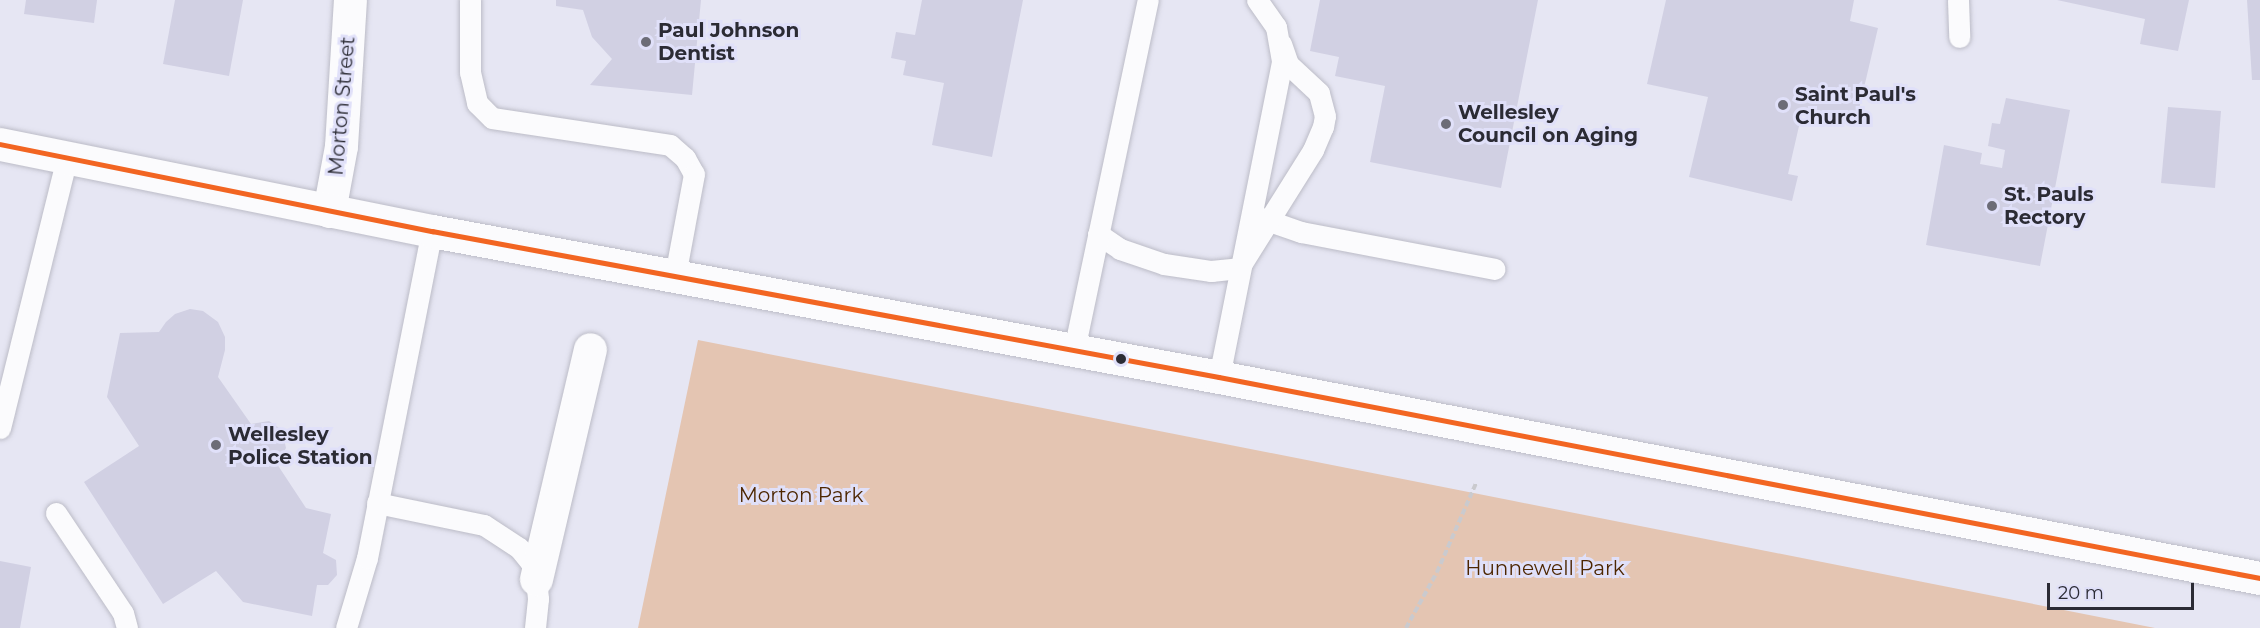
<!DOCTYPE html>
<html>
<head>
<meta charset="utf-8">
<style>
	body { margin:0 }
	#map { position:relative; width:2260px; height:628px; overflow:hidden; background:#e6e6f3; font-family:Montserrat,sans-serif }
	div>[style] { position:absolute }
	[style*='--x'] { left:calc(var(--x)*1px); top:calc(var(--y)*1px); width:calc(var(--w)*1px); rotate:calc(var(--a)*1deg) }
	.green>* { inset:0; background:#e4c5b2 }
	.building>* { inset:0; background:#d1d0e3 }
	.path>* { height:4px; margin-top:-2px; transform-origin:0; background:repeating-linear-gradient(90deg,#cacace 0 6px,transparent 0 9px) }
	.roads { filter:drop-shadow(0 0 2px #bcbcc7) drop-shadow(0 0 2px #bcbcc7) }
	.service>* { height:21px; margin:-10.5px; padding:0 10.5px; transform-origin:10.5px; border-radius:10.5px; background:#fbfbfd }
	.minor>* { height:33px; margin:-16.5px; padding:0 16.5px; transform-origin:16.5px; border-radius:16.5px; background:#fbfbfd }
	.primary>* { height:33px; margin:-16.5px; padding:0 16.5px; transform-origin:16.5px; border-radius:16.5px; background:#fbfbfd }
	.bus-1>* { height:4.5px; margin:-2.25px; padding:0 2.25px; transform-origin:2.25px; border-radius:2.25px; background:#f26522 }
	.dots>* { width:16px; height:16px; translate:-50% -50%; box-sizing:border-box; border:3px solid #e0e0f9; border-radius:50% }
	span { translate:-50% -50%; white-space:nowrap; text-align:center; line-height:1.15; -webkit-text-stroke:6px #e0e0f9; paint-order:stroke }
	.poi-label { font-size:20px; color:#2b2b34; font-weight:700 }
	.left { translate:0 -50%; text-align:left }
	.street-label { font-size:20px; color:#2b2b34 }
	.park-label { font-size:20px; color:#4d2600 }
	.scale { position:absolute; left:2047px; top:583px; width:147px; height:27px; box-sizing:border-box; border:3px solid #2b2b34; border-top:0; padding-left:8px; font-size:18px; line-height:21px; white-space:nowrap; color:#2b2b34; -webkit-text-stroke:4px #e0e0f9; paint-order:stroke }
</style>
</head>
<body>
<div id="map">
	<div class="green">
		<i style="clip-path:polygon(698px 340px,1514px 501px,2155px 628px,638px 628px)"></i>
	</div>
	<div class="building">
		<i style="clip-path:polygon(26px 0,97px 0,94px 23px,24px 14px)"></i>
		<i style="clip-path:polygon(175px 0,243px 0,229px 76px,163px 64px)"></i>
		<i style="clip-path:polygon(556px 0,701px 0,692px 95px,590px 85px,612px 59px,592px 37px,583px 10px,556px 6px)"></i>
		<i style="clip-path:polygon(922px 0,1023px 0,992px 157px,932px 145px,944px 83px,903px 75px,906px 61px,891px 58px,896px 32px,915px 35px)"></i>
		<i style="clip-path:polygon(1320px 0,1538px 0,1501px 188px,1370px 162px,1385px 86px,1335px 76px,1339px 57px,1310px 51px)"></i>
		<i style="clip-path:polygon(1666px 0,1854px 0,1850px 21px,1878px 28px,1855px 126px,1802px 113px,1788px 174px,1798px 176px,1792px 201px,1689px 177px,1708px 97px,1647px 84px)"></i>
		<i style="clip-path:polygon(2057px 0,2189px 0,2178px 51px,2140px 44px,2145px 19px)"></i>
		<i style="clip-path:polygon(2247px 0,2260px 0,2260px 80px,2252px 80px)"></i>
		<i style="clip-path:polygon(2006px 98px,2070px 110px,2040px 266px,1926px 245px,1944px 145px,1982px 153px,1980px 164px,2002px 168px,2005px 150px,1988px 146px,1992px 123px,2000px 124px)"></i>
		<i style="clip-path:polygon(2168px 107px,2221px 111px,2215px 188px,2161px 183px)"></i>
		<i style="clip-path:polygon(190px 309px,203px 311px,218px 322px,225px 337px,225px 350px,218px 377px,251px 424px,269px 421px,282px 430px,286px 448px,277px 464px,306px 508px,331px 514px,323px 553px,336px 560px,337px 575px,328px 585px,317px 585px,312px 616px,243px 602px,216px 571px,163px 604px,84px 482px,139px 446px,107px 397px,120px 333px,159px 332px,166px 322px,175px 314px)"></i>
		<i style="clip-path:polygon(0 561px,31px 567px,20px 628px,0 628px)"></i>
	</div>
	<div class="path">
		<i style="--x:1406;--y:628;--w:64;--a:-61"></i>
		<i style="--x:1437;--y:572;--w:97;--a:-66.3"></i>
	</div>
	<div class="roads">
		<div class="service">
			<i style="--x:470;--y:0;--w:72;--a:90"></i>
			<i style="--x:470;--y:72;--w:32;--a:77"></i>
			<i style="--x:477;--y:103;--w:21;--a:45"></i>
			<i style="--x:492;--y:118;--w:180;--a:8.6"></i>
			<i style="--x:670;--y:145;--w:20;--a:41"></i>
			<i style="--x:685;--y:158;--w:18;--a:61"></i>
			<i style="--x:694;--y:174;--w:104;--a:100.6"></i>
			<i style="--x:1958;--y:0;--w:37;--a:88"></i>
			<i style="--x:1255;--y:216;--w:49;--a:19.2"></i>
			<i style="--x:1301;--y:232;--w:197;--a:10.8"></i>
			<i style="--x:1098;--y:234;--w:27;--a:34"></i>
			<i style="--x:1120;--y:249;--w:46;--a:18.8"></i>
			<i style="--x:1164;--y:264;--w:48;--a:8.5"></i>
			<i style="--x:1211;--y:271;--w:28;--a:-6"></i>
			<i style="--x:1239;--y:268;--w:139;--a:-57.9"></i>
			<i style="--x:1313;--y:150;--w:25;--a:-67"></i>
			<i style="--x:1323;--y:127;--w:11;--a:-80"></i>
			<i style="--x:1325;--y:116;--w:24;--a:-105"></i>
			<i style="--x:1319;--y:93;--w:42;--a:-136.9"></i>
			<i style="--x:1288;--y:64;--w:21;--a:-109"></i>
			<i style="--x:1074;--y:350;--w:358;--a:-78.1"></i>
			<i style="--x:1219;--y:377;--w:322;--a:-78.7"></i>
			<i style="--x:1282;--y:61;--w:35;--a:-100"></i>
			<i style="--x:1276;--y:27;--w:33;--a:-125"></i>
			<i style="--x:0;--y:428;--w:278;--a:-76.1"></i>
			<i style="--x:377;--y:503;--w:109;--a:11.6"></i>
			<i style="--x:484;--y:525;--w:42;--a:33.3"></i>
			<i style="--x:519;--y:548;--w:19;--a:51"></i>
			<i style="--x:531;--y:563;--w:17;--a:73"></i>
			<i style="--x:536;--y:579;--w:20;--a:84"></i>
			<i style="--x:538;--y:599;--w:29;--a:96"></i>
			<i style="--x:56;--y:513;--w:120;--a:56.2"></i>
			<i style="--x:123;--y:613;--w:16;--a:75"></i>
			<i style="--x:346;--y:628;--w:73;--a:-73.3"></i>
			<i style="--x:367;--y:558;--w:333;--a:-78.8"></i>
		</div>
		<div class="minor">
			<i style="--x:329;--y:211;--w:66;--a:-79.5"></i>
			<i style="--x:341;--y:146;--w:146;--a:-86.5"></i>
			<i style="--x:536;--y:579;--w:236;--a:-76.8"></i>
		</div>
		<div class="primary">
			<i style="--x:0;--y:144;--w:441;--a:11.4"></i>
			<i style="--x:432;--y:231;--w:800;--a:10.51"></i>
			<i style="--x:1219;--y:377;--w:1060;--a:10.93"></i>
		</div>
	</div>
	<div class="bus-1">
		<i style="--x:0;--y:144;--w:441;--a:11.4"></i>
		<i style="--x:432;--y:231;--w:800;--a:10.51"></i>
		<i style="--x:1219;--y:377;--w:1060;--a:10.93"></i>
	</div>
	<div class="dots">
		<i style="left:646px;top:42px;background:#6c6c77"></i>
		<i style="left:1783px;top:105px;background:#6c6c77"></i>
		<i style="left:1446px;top:124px;background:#6c6c77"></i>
		<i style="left:1992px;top:206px;background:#6c6c77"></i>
		<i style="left:1121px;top:359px;background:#2b2b34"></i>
		<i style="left:216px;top:445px;background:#6c6c77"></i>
	</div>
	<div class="poi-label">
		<span class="left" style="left:658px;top:42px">Paul Johnson<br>Dentist</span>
		<span class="left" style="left:1795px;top:106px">Saint Paul's<br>Church</span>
		<span class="left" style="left:1458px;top:124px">Wellesley<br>Council on Aging</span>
		<span class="left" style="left:2004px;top:206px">St. Pauls<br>Rectory</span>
		<span class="left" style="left:228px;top:446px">Wellesley<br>Police Station</span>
	</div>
	<div class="street-label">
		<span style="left:342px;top:106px;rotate:-85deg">Morton Street</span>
	</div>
	<div class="park-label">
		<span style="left:801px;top:495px">Morton Park</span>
		<span style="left:1545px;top:568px">Hunnewell Park</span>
	</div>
	<div class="scale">20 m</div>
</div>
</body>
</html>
